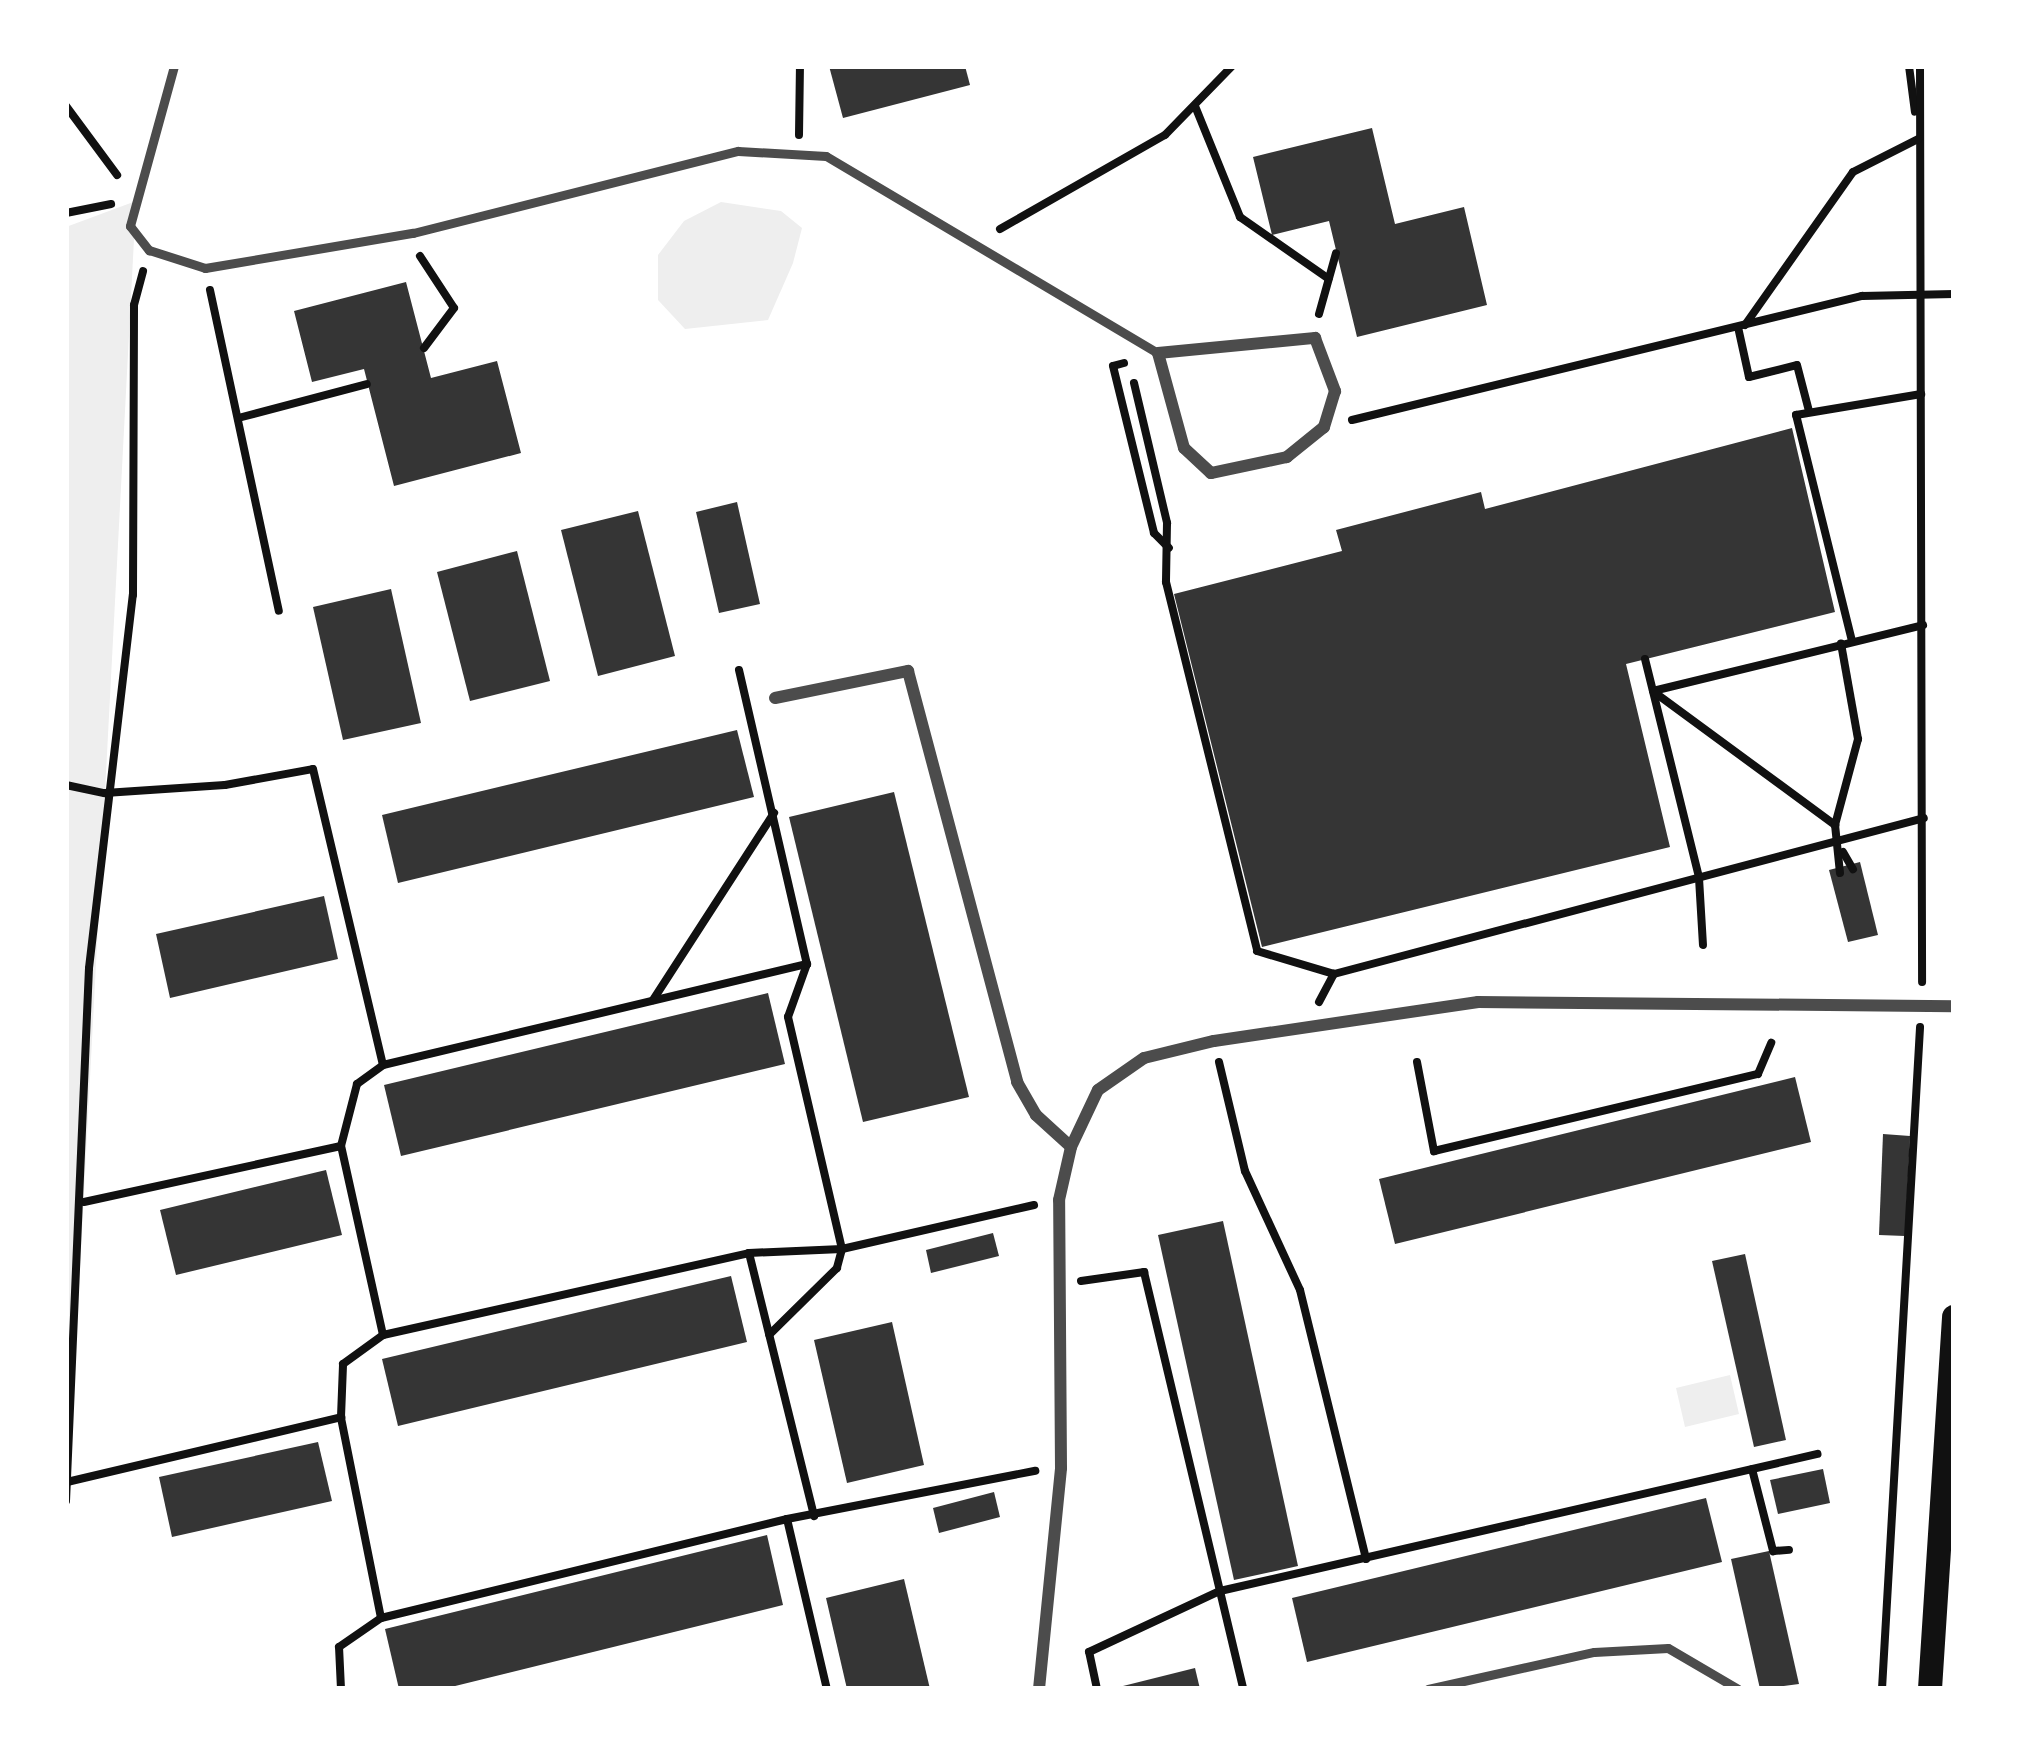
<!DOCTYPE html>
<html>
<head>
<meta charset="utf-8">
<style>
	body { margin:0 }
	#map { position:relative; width:2020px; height:1755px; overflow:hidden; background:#fff; font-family:"Nunito Sans",sans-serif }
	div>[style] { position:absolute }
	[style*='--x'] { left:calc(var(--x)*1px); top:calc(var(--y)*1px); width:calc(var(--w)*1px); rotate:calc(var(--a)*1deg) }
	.green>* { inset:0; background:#eee }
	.building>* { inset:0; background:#353535 }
	.path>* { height:8px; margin:-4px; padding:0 4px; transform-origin:4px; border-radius:4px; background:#111 }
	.service>* { height:9px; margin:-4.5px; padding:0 4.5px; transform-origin:4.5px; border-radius:4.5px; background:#4c4c4c }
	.minor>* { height:12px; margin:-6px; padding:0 6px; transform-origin:6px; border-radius:6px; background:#4c4c4c }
	.secondary>* { height:24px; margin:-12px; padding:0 12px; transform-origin:12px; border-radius:12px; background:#111 }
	span { translate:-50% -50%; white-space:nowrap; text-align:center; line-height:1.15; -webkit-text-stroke:9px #fff; paint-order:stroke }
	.frame { position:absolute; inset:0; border:69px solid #fff; pointer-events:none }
</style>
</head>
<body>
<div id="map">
	<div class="green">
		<i style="clip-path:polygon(136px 201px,66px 1536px,66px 227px)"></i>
		<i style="clip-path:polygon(721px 202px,781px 211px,802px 228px,793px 263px,768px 320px,685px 329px,658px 300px,658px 255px,684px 221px)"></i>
		<i style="clip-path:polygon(1730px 1375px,1739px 1414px,1685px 1427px,1676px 1388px)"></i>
	</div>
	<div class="building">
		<i style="clip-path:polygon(829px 66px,965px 66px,970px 85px,843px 118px)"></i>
		<i style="clip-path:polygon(1372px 128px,1395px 224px,1464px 207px,1487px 305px,1357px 337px,1329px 221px,1272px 235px,1253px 157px)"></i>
		<i style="clip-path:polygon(406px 282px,431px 378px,497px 361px,521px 453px,394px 486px,364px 369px,312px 382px,294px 311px)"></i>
		<i style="clip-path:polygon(1792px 428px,1835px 612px,1626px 664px,1670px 847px,1262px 947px,1174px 594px,1342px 551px,1336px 530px,1481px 492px,1485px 509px)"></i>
		<i style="clip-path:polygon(737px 502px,760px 604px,719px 613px,696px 512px)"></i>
		<i style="clip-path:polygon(638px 511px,675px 656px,598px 676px,561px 530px)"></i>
		<i style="clip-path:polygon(517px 551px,550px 681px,470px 701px,437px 572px)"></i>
		<i style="clip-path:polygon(391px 589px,421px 723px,343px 740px,313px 607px)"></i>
		<i style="clip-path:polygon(737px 730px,754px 797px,398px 883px,382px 815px)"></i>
		<i style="clip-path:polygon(894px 792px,969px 1097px,863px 1122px,789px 817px)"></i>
		<i style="clip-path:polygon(1860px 862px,1878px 935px,1848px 942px,1829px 870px)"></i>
		<i style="clip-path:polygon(324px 896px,338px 959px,170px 998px,156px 934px)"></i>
		<i style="clip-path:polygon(768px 993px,785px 1064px,401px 1156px,384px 1085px)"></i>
		<i style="clip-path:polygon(1795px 1077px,1811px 1142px,1395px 1244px,1379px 1179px)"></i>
		<i style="clip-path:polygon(1883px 1134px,1910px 1136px,1905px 1236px,1879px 1235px)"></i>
		<i style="clip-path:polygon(326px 1170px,342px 1235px,176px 1275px,160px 1210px)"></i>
		<i style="clip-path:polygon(1223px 1221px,1298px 1566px,1234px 1580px,1158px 1235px)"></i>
		<i style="clip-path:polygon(993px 1233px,999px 1256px,931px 1273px,926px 1250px)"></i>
		<i style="clip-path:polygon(1745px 1254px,1786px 1440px,1754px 1447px,1712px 1261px)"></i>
		<i style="clip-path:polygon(731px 1276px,747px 1342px,398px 1426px,382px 1359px)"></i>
		<i style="clip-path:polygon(892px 1322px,924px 1465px,847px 1483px,814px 1340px)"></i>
		<i style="clip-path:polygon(318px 1442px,332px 1501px,172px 1537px,159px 1477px)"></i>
		<i style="clip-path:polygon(1823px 1469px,1830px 1503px,1778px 1514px,1770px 1480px)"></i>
		<i style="clip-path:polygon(994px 1492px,1000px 1517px,939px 1533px,933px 1508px)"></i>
		<i style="clip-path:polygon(1706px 1498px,1722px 1562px,1307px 1662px,1292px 1598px)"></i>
		<i style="clip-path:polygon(767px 1535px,783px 1605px,443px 1689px,399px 1689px,385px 1629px)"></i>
		<i style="clip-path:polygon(1769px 1551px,1799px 1684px,1760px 1689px,1731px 1559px)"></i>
		<i style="clip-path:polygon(904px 1579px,930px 1689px,847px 1689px,826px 1598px)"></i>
		<i style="clip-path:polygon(1195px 1668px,1200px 1689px,1119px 1689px,1119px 1687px)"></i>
	</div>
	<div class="path">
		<i style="--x:1909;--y:66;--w:46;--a:82.6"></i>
		<i style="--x:1920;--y:66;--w:916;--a:89.87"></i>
		<i style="--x:66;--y:106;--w:86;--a:53.5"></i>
		<i style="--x:1195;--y:106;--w:120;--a:67.9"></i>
		<i style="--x:1240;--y:217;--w:108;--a:34.9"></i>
		<i style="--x:799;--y:135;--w:69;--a:-89.2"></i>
		<i style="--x:66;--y:213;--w:46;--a:-11.3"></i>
		<i style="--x:1000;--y:229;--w:190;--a:-29.7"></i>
		<i style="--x:1165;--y:135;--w:96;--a:-45.8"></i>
		<i style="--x:420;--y:256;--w:62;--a:56.8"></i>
		<i style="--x:454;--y:308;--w:50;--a:126.9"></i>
		<i style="--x:210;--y:290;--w:328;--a:77.9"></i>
		<i style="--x:1319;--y:314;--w:63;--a:-74.4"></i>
		<i style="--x:1745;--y:325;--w:187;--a:-54.8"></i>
		<i style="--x:1853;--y:172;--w:73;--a:-26.9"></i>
		<i style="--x:1738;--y:327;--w:51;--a:77.6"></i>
		<i style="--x:1749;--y:377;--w:49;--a:-14"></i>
		<i style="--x:1797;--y:365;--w:48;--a:75.4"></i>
		<i style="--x:1124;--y:363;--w:11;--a:165"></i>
		<i style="--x:1113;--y:366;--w:172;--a:76.2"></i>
		<i style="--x:1154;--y:533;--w:21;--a:45"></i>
		<i style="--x:1134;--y:383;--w:144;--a:76.7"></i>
		<i style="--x:1167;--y:523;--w:59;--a:91"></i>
		<i style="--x:1166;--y:582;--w:380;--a:76.1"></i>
		<i style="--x:1257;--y:951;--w:80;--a:16.6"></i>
		<i style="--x:242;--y:417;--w:129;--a:-14.8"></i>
		<i style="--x:1352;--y:420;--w:525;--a:-13.67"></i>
		<i style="--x:1862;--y:296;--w:92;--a:-1.2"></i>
		<i style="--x:1852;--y:641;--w:233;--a:-103.9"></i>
		<i style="--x:1796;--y:415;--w:127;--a:-9.5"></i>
		<i style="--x:1645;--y:659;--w:226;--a:76.1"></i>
		<i style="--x:1699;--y:878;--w:67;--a:86.6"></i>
		<i style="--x:739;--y:670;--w:302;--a:77"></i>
		<i style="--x:807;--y:964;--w:56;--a:109.7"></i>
		<i style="--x:788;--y:1017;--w:238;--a:76.9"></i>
		<i style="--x:842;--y:1249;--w:20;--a:105"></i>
		<i style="--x:837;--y:1268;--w:95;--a:135.4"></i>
		<i style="--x:1653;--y:691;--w:278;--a:-13.7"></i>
		<i style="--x:1654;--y:692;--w:225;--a:36.3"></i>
		<i style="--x:66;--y:785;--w:40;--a:12"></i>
		<i style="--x:105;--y:793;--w:120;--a:-3.8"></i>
		<i style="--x:225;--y:785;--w:89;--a:-10.3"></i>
		<i style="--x:313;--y:769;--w:304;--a:76.7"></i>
		<i style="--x:1843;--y:852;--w:20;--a:60"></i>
		<i style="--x:1840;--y:873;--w:48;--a:-95.9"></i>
		<i style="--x:1835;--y:825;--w:89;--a:-75"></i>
		<i style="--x:1858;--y:739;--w:97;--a:-100.1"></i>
		<i style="--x:653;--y:1000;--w:223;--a:-57.1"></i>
		<i style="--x:1319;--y:1002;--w:32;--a:-62"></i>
		<i style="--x:1334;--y:974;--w:610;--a:-14.81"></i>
		<i style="--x:1219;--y:1062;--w:112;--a:76.6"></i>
		<i style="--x:1245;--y:1171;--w:131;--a:65.2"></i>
		<i style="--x:1300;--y:1290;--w:277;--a:76.2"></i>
		<i style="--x:1417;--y:1062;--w:91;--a:79.2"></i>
		<i style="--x:1434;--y:1151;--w:333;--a:-13.4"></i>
		<i style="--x:1758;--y:1074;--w:34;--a:-67"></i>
		<i style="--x:84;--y:1202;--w:263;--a:-12.3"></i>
		<i style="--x:749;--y:1253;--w:271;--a:76.1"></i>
		<i style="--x:1081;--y:1281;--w:64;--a:-8.1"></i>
		<i style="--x:1144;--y:1272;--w:429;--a:76.6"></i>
		<i style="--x:383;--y:1335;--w:375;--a:-12.6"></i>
		<i style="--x:749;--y:1253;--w:93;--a:-2.5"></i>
		<i style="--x:842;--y:1249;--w:197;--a:-12.9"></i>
		<i style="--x:1752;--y:1469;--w:85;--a:75.6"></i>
		<i style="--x:1773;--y:1551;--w:16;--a:-4"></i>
		<i style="--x:67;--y:1482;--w:282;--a:-13.3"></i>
		<i style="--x:66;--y:1501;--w:533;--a:-87.53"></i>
		<i style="--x:89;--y:968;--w:376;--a:-83.3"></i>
		<i style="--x:133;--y:595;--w:290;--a:-89.8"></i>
		<i style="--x:134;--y:305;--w:35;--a:-75"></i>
		<i style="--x:787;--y:1519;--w:175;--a:76.8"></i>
		<i style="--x:381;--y:1618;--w:418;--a:-13.7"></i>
		<i style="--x:787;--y:1519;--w:253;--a:-11"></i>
		<i style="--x:341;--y:1689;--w:42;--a:-92.7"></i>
		<i style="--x:339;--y:1647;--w:51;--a:-34.6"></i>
		<i style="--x:381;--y:1618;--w:205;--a:-101.3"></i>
		<i style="--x:341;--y:1417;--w:53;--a:-87.8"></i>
		<i style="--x:343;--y:1364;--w:49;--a:-35.9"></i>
		<i style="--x:383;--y:1335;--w:194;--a:-102.5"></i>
		<i style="--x:341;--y:1146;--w:64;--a:-75.5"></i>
		<i style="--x:357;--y:1084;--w:32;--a:-36"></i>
		<i style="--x:383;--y:1065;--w:436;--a:-13.4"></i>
		<i style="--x:1097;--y:1689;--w:38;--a:-102"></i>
		<i style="--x:1089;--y:1652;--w:145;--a:-25"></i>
		<i style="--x:1220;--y:1591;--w:613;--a:-12.92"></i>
		<i style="--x:1882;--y:1689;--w:663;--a:-86.71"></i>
	</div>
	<div class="service">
		<i style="--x:174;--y:66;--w:166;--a:105.4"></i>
		<i style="--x:130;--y:226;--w:31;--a:52"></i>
		<i style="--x:149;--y:250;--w:59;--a:17.8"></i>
		<i style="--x:205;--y:268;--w:211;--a:-9.6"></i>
		<i style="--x:413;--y:233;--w:335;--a:-14.2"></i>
		<i style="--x:738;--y:151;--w:88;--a:3.3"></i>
		<i style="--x:826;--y:156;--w:386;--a:30.7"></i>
		<i style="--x:1428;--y:1689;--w:170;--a:-12.6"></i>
		<i style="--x:1594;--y:1652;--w:74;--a:-3.1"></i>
		<i style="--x:1668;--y:1648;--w:81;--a:30.4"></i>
	</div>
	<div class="minor">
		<i style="--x:1315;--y:338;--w:57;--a:69.3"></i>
		<i style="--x:1335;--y:391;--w:38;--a:107"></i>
		<i style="--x:1324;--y:427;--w:48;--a:141"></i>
		<i style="--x:1287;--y:457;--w:78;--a:168.1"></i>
		<i style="--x:1211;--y:473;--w:37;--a:-137"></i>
		<i style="--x:1184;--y:448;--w:98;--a:-105.3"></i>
		<i style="--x:1158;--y:353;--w:158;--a:-5.5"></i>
		<i style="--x:775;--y:698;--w:136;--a:-11.5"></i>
		<i style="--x:908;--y:671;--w:425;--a:75.1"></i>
		<i style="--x:1017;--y:1082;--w:38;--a:60"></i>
		<i style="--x:1036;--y:1115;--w:47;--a:42.4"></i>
		<i style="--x:1039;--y:1689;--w:222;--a:-84.3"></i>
		<i style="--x:1061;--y:1468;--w:268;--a:-90.4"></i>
		<i style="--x:1059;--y:1200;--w:54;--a:-77.2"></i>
		<i style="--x:1071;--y:1147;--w:63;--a:-64.7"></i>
		<i style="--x:1098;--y:1090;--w:56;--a:-34.8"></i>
		<i style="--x:1144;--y:1058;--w:72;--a:-13.7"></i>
		<i style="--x:1214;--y:1041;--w:267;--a:-8.4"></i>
		<i style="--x:1478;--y:1002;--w:476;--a:0.5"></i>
	</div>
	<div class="secondary">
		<i style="--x:1930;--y:1689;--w:373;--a:-86.3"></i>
	</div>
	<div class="frame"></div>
</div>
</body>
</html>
